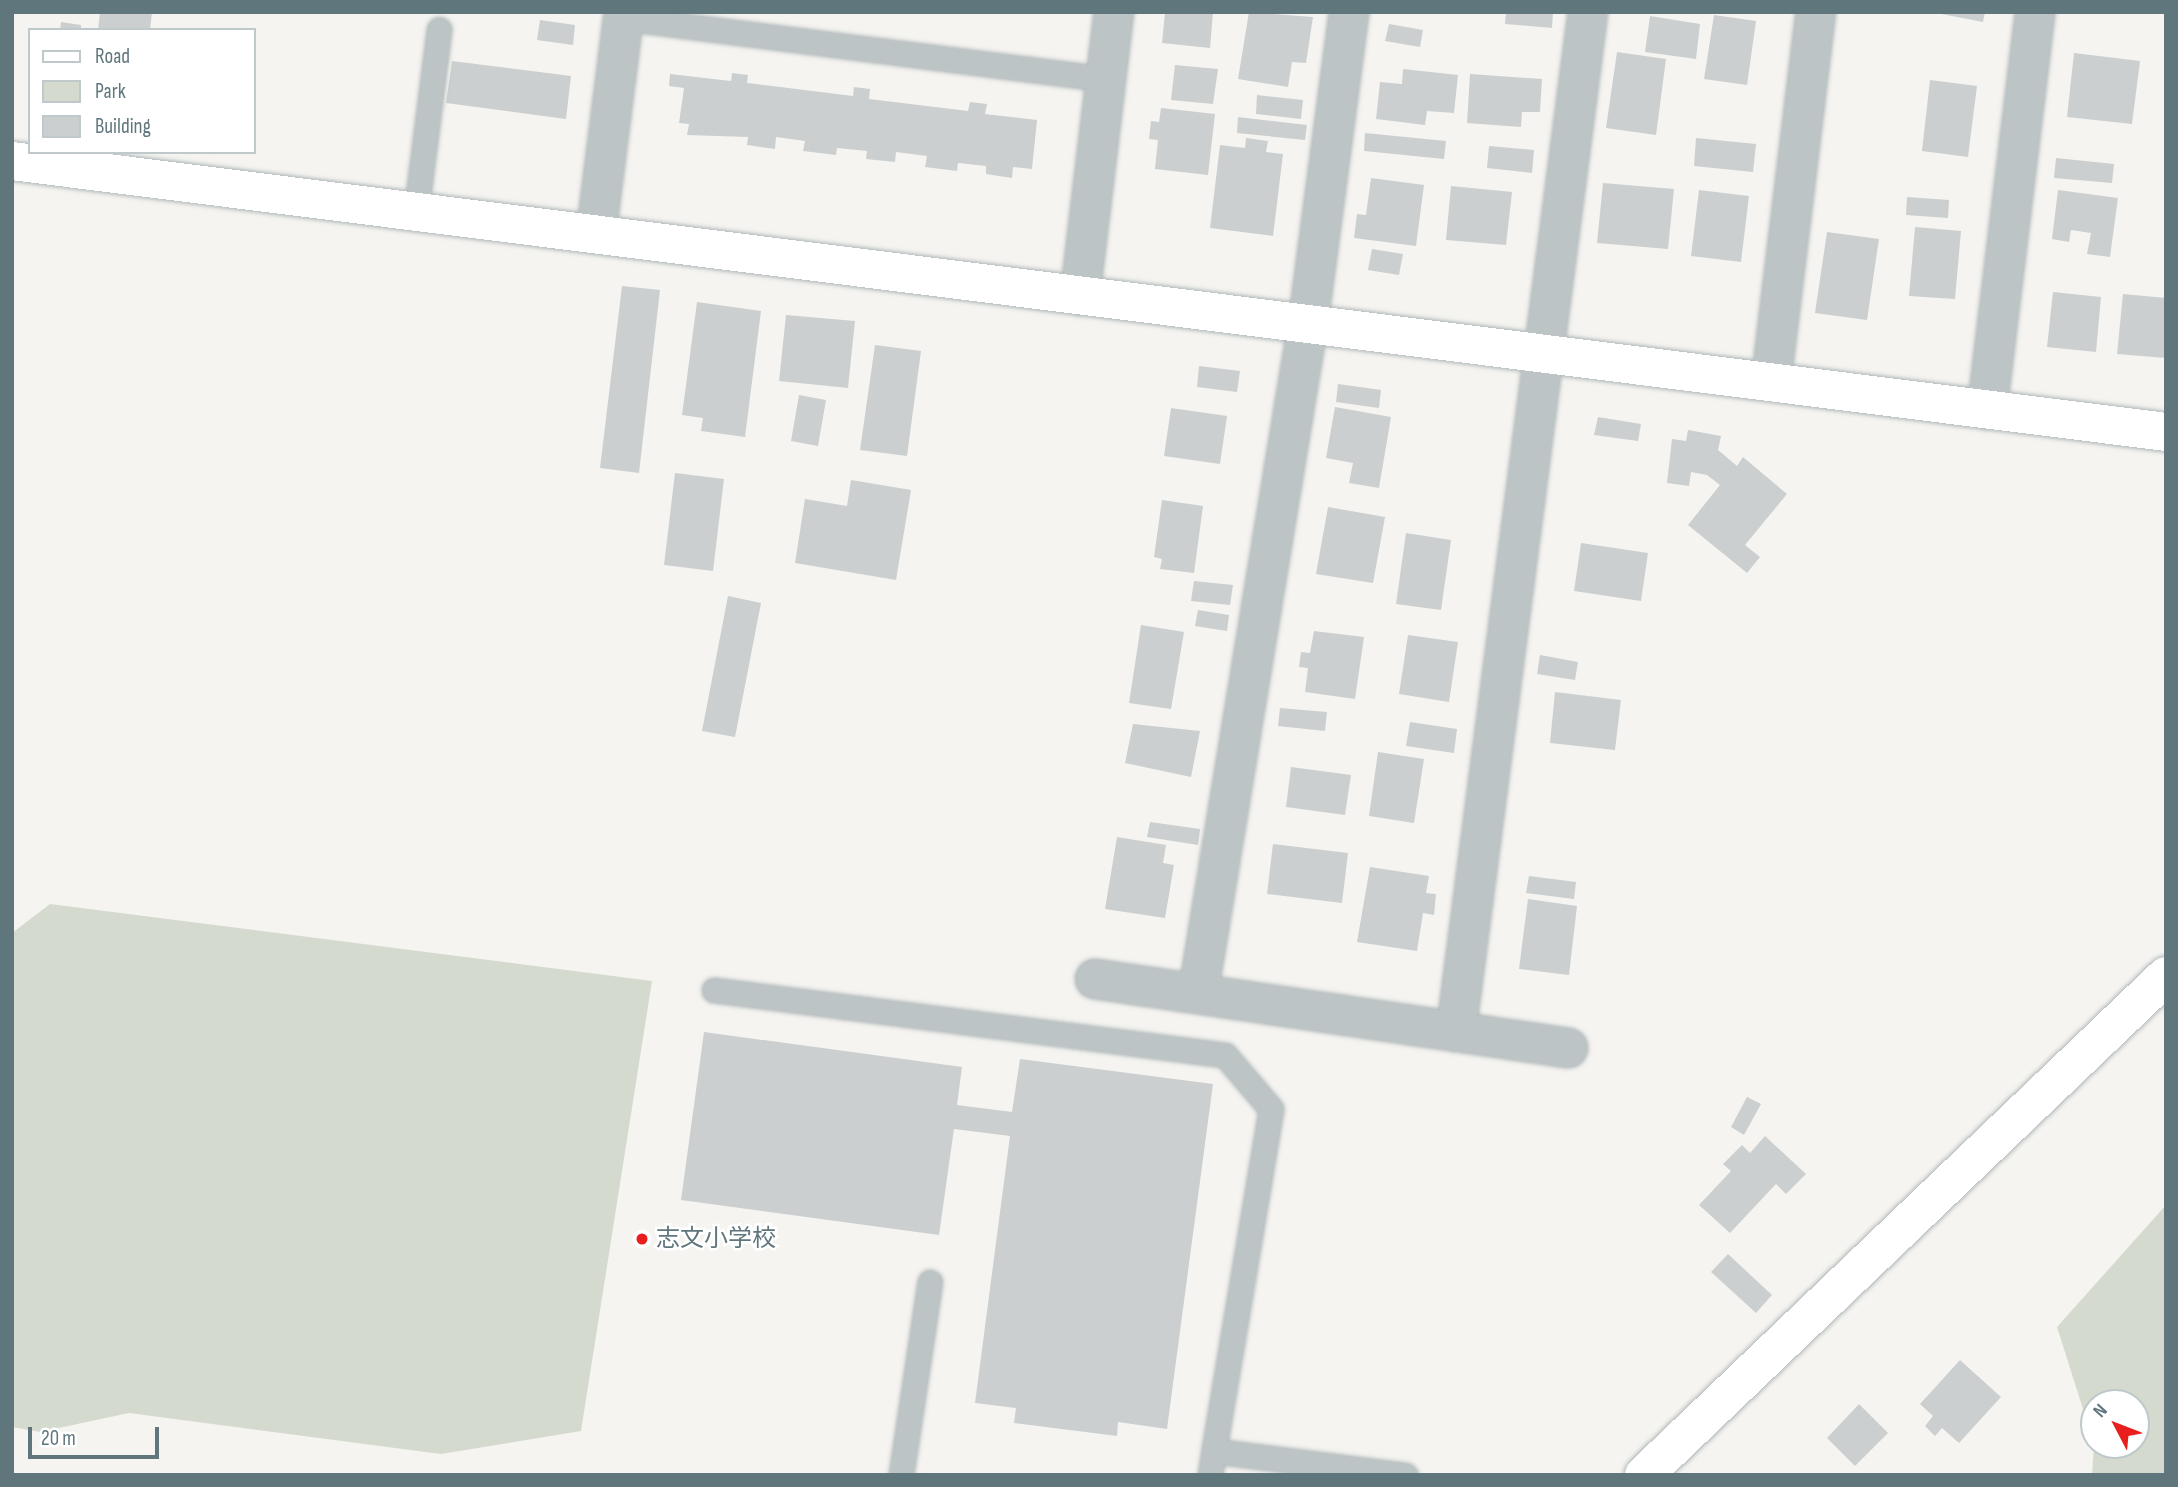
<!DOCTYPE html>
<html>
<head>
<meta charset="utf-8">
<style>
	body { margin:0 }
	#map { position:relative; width:2178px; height:1487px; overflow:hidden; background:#f5f4f0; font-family:"Sofia Sans Condensed","Noto Sans JP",sans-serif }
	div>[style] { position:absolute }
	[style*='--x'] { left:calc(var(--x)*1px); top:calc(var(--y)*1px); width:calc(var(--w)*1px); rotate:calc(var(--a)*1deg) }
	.green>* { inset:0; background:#d5dacf }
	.building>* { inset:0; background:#cccfd0 }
	.roads { filter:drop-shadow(0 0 2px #b0b8ba) drop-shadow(0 0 2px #b0b8ba) }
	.lane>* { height:23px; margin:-11.5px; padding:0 11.5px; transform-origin:11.5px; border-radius:11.5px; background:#bdc4c6 }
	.street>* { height:38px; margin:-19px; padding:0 19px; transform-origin:19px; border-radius:19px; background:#bdc4c6 }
	.secondary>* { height:38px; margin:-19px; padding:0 19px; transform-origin:19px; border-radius:19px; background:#fff }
	.dots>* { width:19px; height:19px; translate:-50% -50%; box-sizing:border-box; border:4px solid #fff; border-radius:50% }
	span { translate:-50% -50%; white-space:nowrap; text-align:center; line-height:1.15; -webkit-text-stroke:5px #fff; paint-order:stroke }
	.poi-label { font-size:24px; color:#5f767d }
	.left { translate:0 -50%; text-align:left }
	.frame { position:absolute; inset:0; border:14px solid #5f767d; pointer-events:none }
	.legend { position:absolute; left:28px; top:28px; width:228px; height:126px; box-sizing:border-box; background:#fff; border:2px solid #bfc8cb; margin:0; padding:9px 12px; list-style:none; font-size:21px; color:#5f767d }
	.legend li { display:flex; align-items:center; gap:14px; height:35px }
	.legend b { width:35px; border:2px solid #bfc8cb }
	.north { position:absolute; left:2080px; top:1389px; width:70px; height:70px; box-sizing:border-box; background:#fff; border:2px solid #bfc8cb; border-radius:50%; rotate:312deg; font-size:19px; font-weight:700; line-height:28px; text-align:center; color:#5f767d }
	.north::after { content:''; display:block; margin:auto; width:24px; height:32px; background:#e81f1d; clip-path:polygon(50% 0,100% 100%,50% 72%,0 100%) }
	.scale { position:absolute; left:28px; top:1427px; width:131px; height:32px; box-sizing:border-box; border:4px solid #5f767d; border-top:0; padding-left:9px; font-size:21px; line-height:24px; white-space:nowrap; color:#5f767d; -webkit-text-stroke:5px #fff; paint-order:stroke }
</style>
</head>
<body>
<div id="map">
	<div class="green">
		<i style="clip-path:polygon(50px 904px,652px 981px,581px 1431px,441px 1454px,129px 1413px,40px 1432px,12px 1427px,12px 933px)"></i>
		<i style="clip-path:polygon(2166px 1205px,2166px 1475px,2092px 1475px,2094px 1445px,2136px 1445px,2136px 1403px,2094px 1403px,2094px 1444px,2057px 1327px)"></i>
	</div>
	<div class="building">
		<i style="clip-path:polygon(100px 12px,152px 12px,150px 30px,98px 30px)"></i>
		<i style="clip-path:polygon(1165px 12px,1213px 12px,1210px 48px,1162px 43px)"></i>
		<i style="clip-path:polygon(1249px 12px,1313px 17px,1306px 63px,1292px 62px,1288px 87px,1238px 79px)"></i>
		<i style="clip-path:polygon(1506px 12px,1553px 12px,1552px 28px,1505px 24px)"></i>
		<i style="clip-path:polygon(1931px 12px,1985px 12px,1983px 22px)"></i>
		<i style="clip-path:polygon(1714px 15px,1756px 21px,1747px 85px,1704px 79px)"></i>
		<i style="clip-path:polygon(1650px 16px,1700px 24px,1696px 59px,1645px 52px)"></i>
		<i style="clip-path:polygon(540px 20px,575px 25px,573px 45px,537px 40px)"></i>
		<i style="clip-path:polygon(61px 22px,81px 25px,81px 30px,60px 30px)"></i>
		<i style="clip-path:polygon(1389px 24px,1423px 30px,1420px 47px,1385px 41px)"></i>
		<i style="clip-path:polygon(1617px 52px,1666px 59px,1656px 135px,1606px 128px)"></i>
		<i style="clip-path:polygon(2074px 53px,2140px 61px,2132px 124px,2067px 117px)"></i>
		<i style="clip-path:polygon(452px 61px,571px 76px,566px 119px,446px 103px)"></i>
		<i style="clip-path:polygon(1175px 65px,1218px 69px,1213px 104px,1171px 100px)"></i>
		<i style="clip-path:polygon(1403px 69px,1458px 75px,1454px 113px,1427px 111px,1425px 125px,1376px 119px,1380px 82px,1402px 84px)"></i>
		<i style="clip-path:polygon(732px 73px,748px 75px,747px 83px,853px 96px,854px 87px,870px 89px,869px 99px,968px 111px,970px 102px,987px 104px,985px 114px,1037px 120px,1032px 169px,1013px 167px,1012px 178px,986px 174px,986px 166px,958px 163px,957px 171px,925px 167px,927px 156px,896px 152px,895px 162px,866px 159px,867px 151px,837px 148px,836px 155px,803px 151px,805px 141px,776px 137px,775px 149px,747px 145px,748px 137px,687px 135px,689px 124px,679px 123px,684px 88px,669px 86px,670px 74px,731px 81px)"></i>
		<i style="clip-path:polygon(1470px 74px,1542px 79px,1540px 112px,1522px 112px,1521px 127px,1467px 123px)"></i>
		<i style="clip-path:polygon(1930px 80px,1977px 86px,1968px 157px,1922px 151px)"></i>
		<i style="clip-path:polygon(1257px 95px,1303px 100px,1301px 119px,1256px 114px)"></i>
		<i style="clip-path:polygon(1161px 108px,1215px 114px,1208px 175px,1155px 169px,1158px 140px,1149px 139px,1151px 121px,1159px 122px)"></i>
		<i style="clip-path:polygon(1238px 117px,1307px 125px,1305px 140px,1237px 133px)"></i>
		<i style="clip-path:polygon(1365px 133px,1446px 141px,1444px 159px,1364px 151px)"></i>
		<i style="clip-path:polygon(1246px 138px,1268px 141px,1266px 152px,1283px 154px,1273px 236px,1210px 228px,1220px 145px,1245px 148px)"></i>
		<i style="clip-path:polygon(1696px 138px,1756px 144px,1753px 172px,1694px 166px)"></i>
		<i style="clip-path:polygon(1489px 146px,1534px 150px,1532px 173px,1487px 168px)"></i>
		<i style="clip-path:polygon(2056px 158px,2114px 164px,2112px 183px,2054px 178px)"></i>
		<i style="clip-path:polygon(1371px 178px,1424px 185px,1416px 246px,1354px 238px,1357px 214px,1366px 215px)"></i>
		<i style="clip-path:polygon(1603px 183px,1674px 189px,1668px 249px,1597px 243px)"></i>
		<i style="clip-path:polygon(1451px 186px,1512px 192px,1506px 245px,1446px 240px)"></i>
		<i style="clip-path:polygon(1699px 190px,1749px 196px,1741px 262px,1691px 256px)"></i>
		<i style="clip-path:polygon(2058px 190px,2118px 198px,2110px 257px,2087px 254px,2091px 233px,2071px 230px,2069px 242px,2052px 239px)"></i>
		<i style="clip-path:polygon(1907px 197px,1949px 200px,1948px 218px,1906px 215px)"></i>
		<i style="clip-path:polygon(1915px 227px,1961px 231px,1955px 299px,1909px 296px)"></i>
		<i style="clip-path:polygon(1827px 232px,1879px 239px,1867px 320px,1815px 313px)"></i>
		<i style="clip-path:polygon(1372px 249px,1403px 254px,1399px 275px,1368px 270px)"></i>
		<i style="clip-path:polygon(622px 286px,660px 290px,639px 473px,600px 468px)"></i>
		<i style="clip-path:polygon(2053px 292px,2101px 297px,2096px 352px,2047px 347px)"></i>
		<i style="clip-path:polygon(2123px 294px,2166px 298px,2166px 358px,2117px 354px)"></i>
		<i style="clip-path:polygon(697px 302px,761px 311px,745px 437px,701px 431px,703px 418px,682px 415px)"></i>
		<i style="clip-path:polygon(786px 315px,855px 321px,848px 388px,779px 381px)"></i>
		<i style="clip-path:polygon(875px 345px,921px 351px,907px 456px,860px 450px)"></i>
		<i style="clip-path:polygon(1199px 366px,1240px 371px,1237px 392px,1197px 387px)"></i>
		<i style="clip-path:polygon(1338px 384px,1381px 390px,1379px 408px,1336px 402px)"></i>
		<i style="clip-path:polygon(799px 395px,826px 400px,818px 446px,791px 441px)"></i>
		<i style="clip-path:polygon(1335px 407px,1391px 417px,1379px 488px,1349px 483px,1353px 463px,1326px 458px)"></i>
		<i style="clip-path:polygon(1171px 408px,1227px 416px,1220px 464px,1164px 456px)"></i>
		<i style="clip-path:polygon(1598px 417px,1641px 424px,1638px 441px,1594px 435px)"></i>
		<i style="clip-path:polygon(1688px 430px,1721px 436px,1718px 450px,1737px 466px,1743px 457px,1787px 494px,1745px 545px,1760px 557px,1747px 573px,1688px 525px,1720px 485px,1707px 475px,1691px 472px,1689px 486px,1667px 483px,1672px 439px,1686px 441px)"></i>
		<i style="clip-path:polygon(675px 473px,724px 479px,713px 571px,664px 565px)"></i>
		<i style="clip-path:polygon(851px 480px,911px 490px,896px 580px,795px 563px,805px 499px,847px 506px)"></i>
		<i style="clip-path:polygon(1162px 500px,1203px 506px,1194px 573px,1160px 569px,1162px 559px,1154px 557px)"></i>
		<i style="clip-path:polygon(1328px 507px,1385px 517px,1373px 583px,1316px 574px)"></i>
		<i style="clip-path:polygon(1406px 533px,1451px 540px,1441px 610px,1396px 604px)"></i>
		<i style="clip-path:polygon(1581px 543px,1648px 553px,1641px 601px,1574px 591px)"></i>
		<i style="clip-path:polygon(1194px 581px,1233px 585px,1230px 605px,1191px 601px)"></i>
		<i style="clip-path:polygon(728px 596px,761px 603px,735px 737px,702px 731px)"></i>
		<i style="clip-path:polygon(1198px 610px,1229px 615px,1227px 631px,1195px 626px)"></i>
		<i style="clip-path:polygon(1141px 625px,1184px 632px,1171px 709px,1129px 703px)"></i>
		<i style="clip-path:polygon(1314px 631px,1364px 637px,1355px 699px,1305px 692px,1308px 668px,1299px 667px,1301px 652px,1310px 653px)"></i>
		<i style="clip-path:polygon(1408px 635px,1458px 642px,1449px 702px,1399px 694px)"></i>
		<i style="clip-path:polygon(1540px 655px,1578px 662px,1575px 680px,1537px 674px)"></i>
		<i style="clip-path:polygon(1555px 692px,1621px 700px,1615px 750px,1550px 743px)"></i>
		<i style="clip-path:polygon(1280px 708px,1327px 712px,1325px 731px,1278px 726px)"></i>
		<i style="clip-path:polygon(1410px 722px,1457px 729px,1454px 753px,1406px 746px)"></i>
		<i style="clip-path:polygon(1133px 724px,1200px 731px,1191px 777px,1125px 763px)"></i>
		<i style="clip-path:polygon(1378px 752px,1424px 759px,1414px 823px,1369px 816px)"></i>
		<i style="clip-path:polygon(1291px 767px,1351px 775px,1345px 815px,1286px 807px)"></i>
		<i style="clip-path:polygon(1150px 822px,1200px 829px,1198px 845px,1147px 837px)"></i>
		<i style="clip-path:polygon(1117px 837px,1166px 845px,1163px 863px,1174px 865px,1165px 918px,1105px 909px)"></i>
		<i style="clip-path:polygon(1273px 844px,1348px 853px,1342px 903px,1267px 894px)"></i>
		<i style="clip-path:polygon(1370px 867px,1429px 876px,1426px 893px,1436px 894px,1434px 915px,1423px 913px,1417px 951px,1357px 942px)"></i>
		<i style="clip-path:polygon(1529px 876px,1576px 882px,1574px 899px,1526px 893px)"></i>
		<i style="clip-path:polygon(1528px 899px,1577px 906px,1569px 975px,1519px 969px)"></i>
		<i style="clip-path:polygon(704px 1032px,962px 1067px,957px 1105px,1012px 1112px,1020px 1059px,1213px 1084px,1167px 1429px,1118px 1422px,1117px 1436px,1014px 1423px,1016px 1408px,975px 1403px,1010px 1136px,954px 1129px,939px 1235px,681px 1200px)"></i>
		<i style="clip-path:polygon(1747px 1097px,1761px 1104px,1744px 1135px,1731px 1127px)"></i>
		<i style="clip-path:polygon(1765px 1136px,1806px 1174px,1786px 1194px,1776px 1184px,1730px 1233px,1699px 1205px,1731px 1171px,1723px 1164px,1742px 1145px,1750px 1153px)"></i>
		<i style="clip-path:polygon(1728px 1254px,1772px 1295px,1756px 1313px,1711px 1272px)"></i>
		<i style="clip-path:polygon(1960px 1360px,2001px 1397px,1959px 1443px,1942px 1428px,1935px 1436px,1925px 1426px,1933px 1416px,1920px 1404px)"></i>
		<i style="clip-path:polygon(1859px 1404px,1888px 1433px,1855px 1466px,1827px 1438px)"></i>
	</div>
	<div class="roads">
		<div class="lane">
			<i style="--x:623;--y:18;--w:487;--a:7.2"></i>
			<i style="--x:416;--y:212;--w:184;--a:-82.8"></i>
			<i style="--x:714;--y:990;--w:515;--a:7.25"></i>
			<i style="--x:1225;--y:1055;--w:71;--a:49.6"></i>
			<i style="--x:1271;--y:1109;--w:347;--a:99.5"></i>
			<i style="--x:1214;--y:1451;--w:193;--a:7.2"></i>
			<i style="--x:901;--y:1475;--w:195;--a:-81.5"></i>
			<i style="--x:1210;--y:1475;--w:24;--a:-81"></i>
		</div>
		<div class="street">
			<i style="--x:596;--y:234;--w:224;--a:-82.8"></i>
			<i style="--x:1080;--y:296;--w:286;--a:-83.2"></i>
			<i style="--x:1771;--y:382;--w:373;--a:-83.1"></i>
			<i style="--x:1987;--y:410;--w:401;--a:-83.1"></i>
			<i style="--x:1095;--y:979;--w:478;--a:8.3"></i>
			<i style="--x:1198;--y:994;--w:679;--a:-80.68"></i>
			<i style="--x:1308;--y:324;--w:315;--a:-82.5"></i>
			<i style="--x:1456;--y:1032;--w:1029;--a:-82.63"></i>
		</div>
		<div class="secondary">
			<i style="--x:12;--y:161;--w:2171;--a:7.17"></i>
			<i style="--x:1644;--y:1475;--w:722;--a:-43.71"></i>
		</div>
	</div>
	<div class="dots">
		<i style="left:642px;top:1239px;background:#e81f1d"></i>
	</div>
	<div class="poi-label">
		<span class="left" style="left:656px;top:1239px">志文小学校</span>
	</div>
	<div class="frame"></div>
	<ul class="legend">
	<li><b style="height:9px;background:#fff"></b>Road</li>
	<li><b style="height:19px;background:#d5dacf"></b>Park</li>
	<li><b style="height:19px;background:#cccfd0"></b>Building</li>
	</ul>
	<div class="north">N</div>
	<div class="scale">20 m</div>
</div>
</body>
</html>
